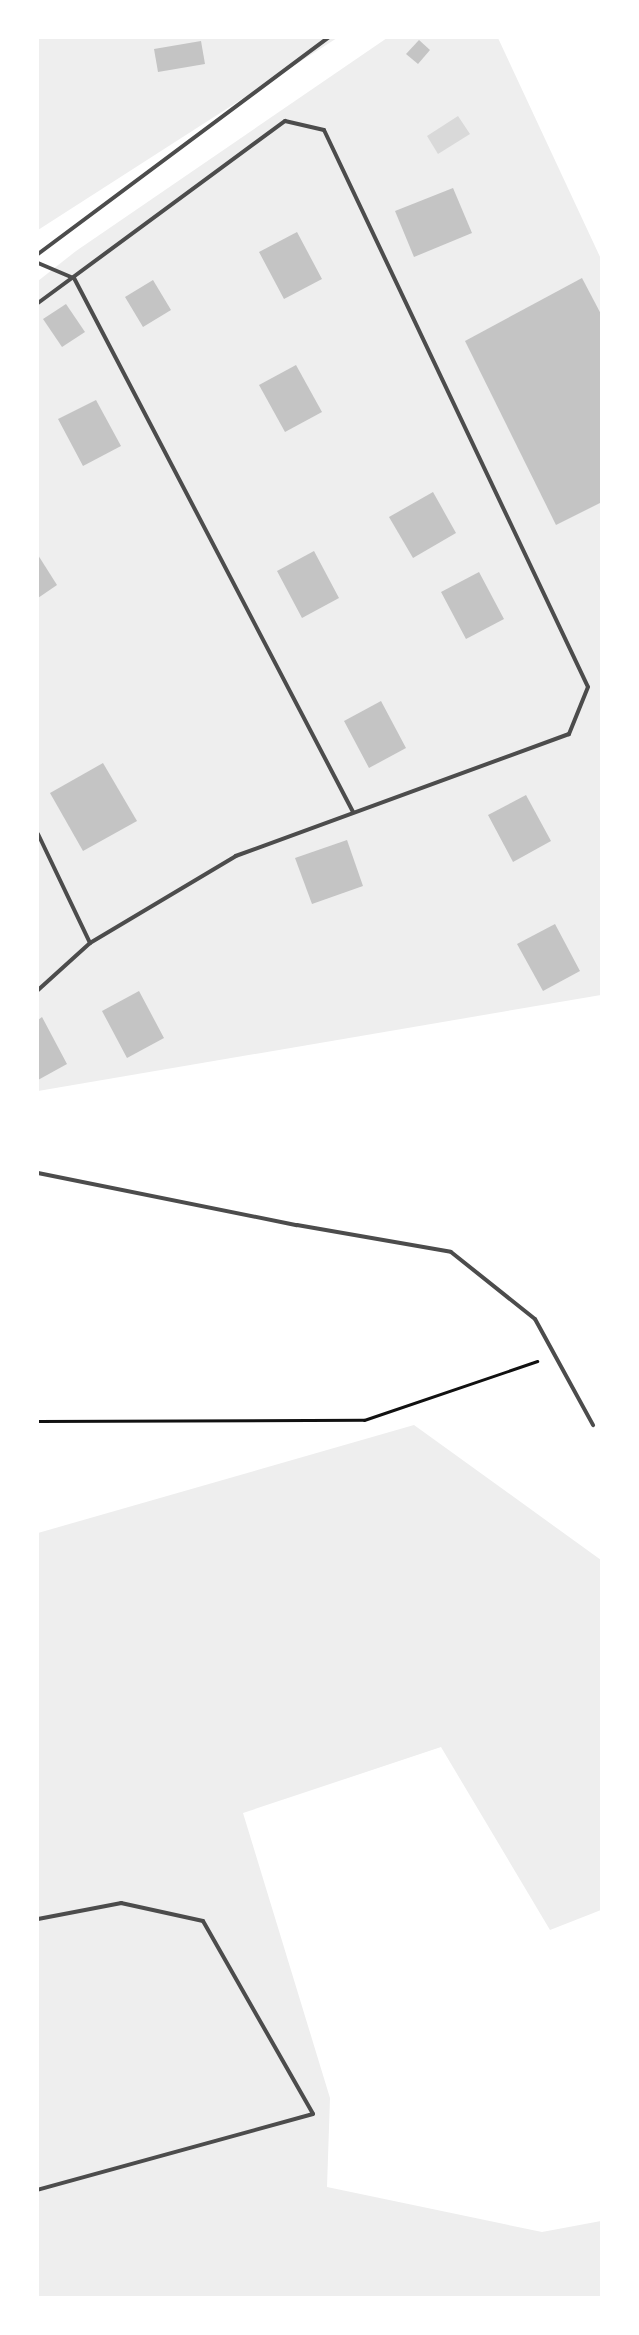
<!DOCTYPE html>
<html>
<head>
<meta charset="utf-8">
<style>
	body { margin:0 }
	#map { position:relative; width:639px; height:2335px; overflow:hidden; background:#fff; font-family:"Work Sans",sans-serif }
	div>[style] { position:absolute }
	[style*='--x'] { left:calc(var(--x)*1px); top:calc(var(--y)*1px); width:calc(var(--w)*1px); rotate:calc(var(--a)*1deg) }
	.green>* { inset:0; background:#eee }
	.water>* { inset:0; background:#d9d9d9 }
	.building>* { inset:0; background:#c4c4c4 }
	.path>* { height:3px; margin:-1.5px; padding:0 1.5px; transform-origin:1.5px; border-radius:1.5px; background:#111 }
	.service>* { height:4px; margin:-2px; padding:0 2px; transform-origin:2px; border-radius:2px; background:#4c4c4c }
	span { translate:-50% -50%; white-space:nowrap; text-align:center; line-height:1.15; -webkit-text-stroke:5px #fff; paint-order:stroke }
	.frame { position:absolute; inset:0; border:39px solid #fff; pointer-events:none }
</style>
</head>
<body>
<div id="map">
	<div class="green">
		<i style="clip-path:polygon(38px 38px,337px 38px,38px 230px)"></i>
		<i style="clip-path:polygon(387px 38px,498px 38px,601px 259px,601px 995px,38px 1091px,38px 281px,76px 251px)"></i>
		<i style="clip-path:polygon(414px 1425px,601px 1560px,601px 1910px,550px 1930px,441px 1747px,243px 1813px,330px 2098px,327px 2187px,542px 2232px,601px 2221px,601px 2297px,38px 2298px,38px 1533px)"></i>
	</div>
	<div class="water">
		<i style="clip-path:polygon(458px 116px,470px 134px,438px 154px,427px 136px)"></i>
	</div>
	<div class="building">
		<i style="clip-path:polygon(419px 40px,430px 50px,418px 64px,406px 54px)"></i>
		<i style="clip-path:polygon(201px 41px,205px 64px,158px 72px,154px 49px)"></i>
		<i style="clip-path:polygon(453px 188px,472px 233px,414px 257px,395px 211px)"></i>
		<i style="clip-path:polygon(297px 232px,322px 279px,284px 299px,259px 252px)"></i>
		<i style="clip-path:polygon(582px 278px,602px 316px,602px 502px,556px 525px,465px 341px)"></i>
		<i style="clip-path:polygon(153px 280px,171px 310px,143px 327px,125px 297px)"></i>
		<i style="clip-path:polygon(66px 304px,85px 332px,62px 347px,43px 319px)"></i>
		<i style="clip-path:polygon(296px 365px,322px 412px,285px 432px,259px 385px)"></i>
		<i style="clip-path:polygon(96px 400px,121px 446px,83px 466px,58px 419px)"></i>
		<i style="clip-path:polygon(433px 492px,456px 533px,413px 558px,389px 517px)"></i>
		<i style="clip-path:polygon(314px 551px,339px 598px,302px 618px,277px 571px)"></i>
		<i style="clip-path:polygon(38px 555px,57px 585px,38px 598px)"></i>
		<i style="clip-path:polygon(479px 572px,504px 619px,466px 639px,441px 592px)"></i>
		<i style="clip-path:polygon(381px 701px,406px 748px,369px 768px,344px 721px)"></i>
		<i style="clip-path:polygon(103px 763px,137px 821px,83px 851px,50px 793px)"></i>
		<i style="clip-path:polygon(526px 795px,551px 841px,513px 862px,488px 815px)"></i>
		<i style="clip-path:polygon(347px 840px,363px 886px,312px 904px,295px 858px)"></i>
		<i style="clip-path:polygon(555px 924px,580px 971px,543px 991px,517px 944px)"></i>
		<i style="clip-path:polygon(139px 991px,164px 1038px,127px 1058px,102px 1011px)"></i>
		<i style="clip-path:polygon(42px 1017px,67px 1064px,38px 1080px,38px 1020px)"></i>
	</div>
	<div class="path">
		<i style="--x:38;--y:1421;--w:326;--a:-0.2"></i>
		<i style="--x:364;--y:1420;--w:183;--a:-18.8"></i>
	</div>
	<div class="service">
		<i style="--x:38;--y:254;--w:362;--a:-36.7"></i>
		<i style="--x:38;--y:263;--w:39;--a:23"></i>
		<i style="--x:74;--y:278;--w:602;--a:62.41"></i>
		<i style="--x:38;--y:303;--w:307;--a:-36.4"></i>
		<i style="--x:285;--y:121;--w:40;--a:13"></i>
		<i style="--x:324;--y:130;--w:616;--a:64.64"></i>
		<i style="--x:588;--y:687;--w:51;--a:112"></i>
		<i style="--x:569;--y:734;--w:355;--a:159.9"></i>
		<i style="--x:236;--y:856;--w:170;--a:149.2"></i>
		<i style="--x:90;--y:943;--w:70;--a:137.9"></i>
		<i style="--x:38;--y:834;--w:121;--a:64.5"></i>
		<i style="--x:38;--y:1173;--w:264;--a:11.4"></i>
		<i style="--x:297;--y:1225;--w:156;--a:9.9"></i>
		<i style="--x:451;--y:1252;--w:107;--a:38.6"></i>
		<i style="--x:535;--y:1319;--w:121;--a:61.3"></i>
		<i style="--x:38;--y:1919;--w:85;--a:-10.9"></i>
		<i style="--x:121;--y:1903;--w:84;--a:12.4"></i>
		<i style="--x:203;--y:1921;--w:222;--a:60.3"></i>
		<i style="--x:313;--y:2114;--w:285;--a:164.6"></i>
	</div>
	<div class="frame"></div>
</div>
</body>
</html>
